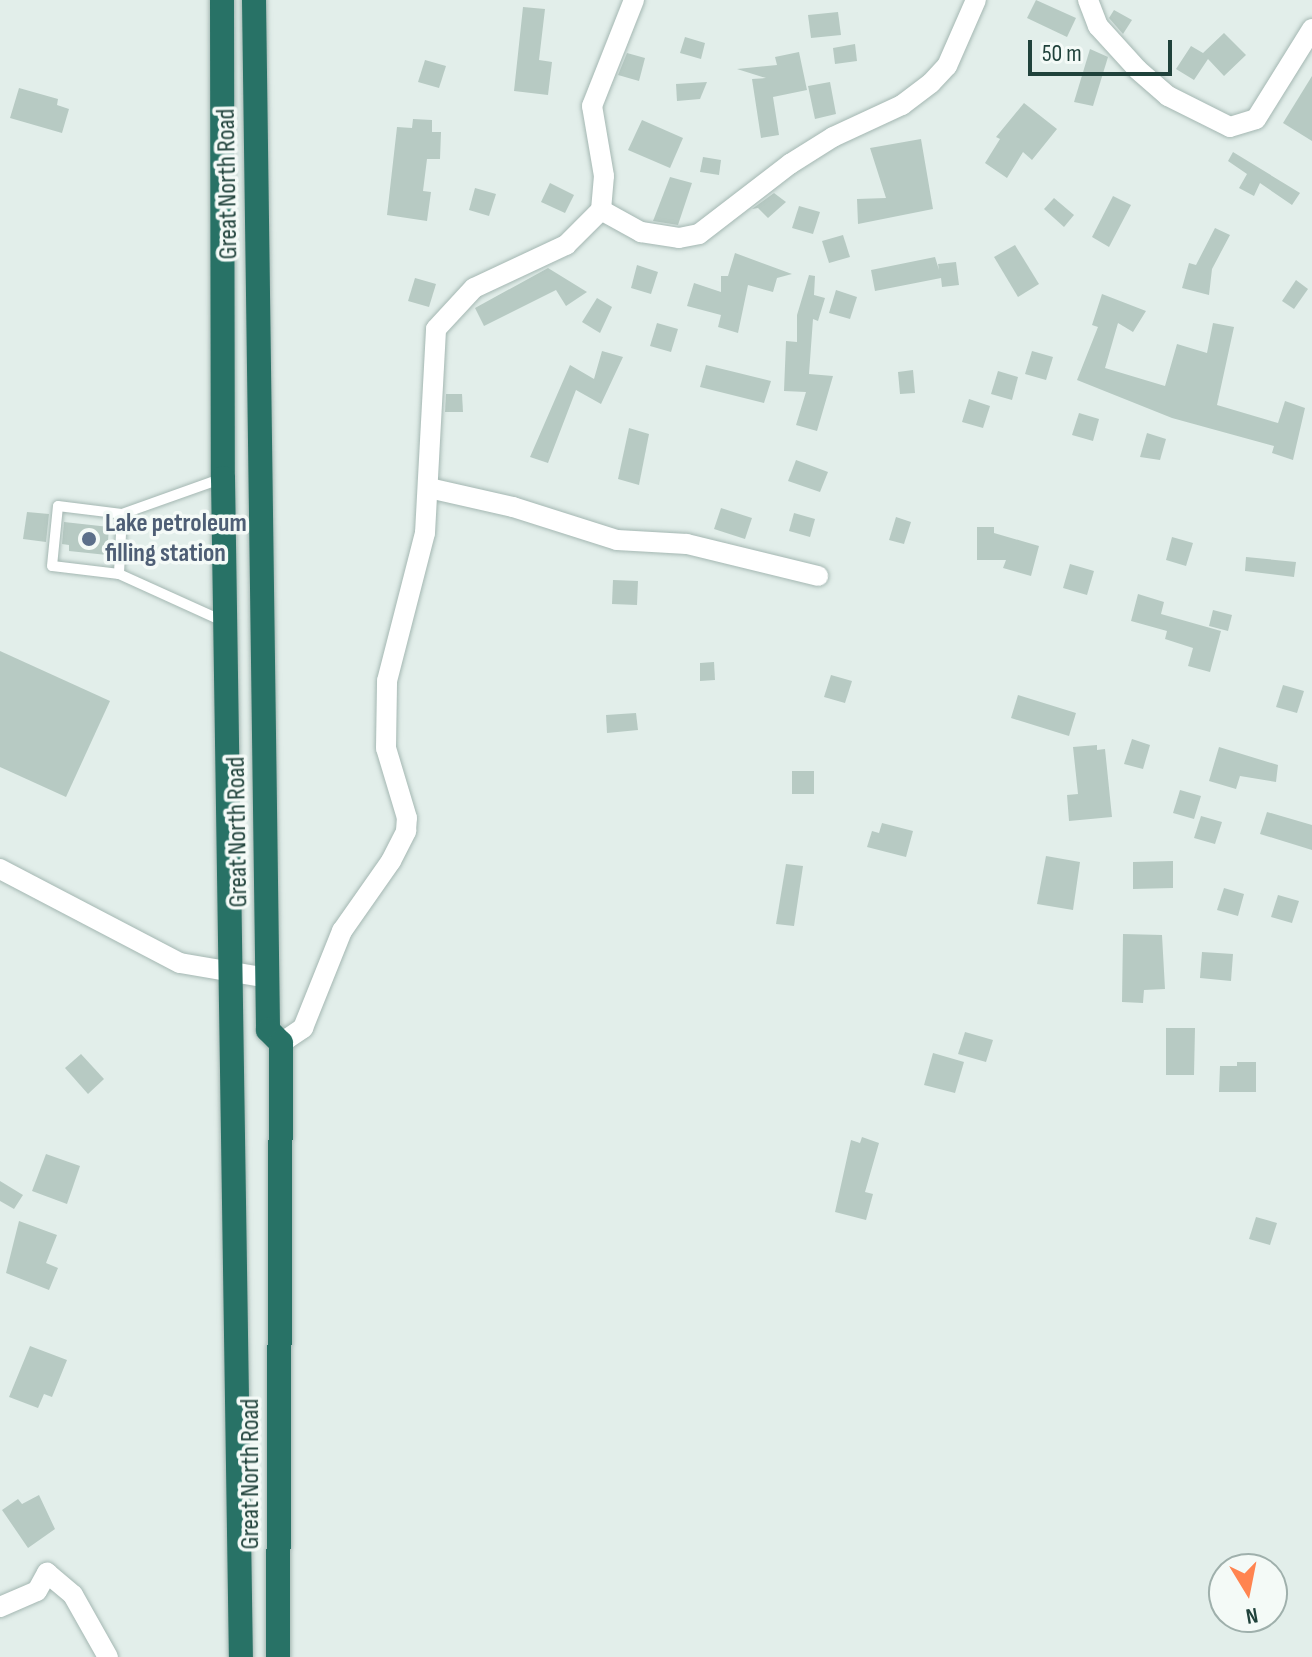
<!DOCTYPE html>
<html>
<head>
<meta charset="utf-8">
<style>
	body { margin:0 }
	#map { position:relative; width:1312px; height:1657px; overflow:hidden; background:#e2eeea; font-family:"Sofia Sans Condensed",sans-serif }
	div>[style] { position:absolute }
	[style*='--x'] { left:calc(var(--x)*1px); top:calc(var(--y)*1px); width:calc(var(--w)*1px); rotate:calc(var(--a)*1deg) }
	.building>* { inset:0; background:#b7cac3 }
	.roads { filter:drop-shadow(0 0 2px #a4b7b2) drop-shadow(0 0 2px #a4b7b2) }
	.lane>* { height:10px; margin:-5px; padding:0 5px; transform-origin:5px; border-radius:5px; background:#fff }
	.street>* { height:20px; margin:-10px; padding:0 10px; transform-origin:10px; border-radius:10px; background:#fff }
	.highway>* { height:24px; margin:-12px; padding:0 12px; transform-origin:12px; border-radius:12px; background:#287266 }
	.dots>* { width:22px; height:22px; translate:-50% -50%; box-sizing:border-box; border:4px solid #f4faf7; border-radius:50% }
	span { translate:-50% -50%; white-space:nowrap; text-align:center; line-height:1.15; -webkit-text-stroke:7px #f4faf7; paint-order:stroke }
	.street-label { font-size:26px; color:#20423b }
	.service-label { font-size:26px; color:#4e5e75; font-weight:700 }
	.left { translate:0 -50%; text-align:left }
	.north { position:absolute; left:1208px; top:1553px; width:80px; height:80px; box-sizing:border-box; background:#f4faf7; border:2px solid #9fb0ac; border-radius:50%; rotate:170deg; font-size:22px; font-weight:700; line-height:32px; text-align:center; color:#20423b }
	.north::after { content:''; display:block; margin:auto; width:28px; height:36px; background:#ff8450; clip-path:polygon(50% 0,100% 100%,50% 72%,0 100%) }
	.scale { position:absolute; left:1028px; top:40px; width:144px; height:36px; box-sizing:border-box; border:4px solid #20423b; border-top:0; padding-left:10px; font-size:24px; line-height:28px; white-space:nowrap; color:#20423b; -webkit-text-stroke:6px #f4faf7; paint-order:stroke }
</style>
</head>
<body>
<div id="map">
	<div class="building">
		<i style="clip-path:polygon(1036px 0,1076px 18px,1067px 37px,1027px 18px)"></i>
		<i style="clip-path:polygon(523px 7px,545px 9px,539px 60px,552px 62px,548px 95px,514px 91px)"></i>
		<i style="clip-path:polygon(1114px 10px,1132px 20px,1123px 34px,1109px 18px)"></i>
		<i style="clip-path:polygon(838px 12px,841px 35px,811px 38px,808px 15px)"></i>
		<i style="clip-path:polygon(1224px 33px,1246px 55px,1224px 76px,1208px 59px,1194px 80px,1176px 69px,1191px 46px,1203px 53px)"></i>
		<i style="clip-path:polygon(685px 37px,705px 43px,701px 59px,680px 53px)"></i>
		<i style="clip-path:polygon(855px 44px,857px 61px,835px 64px,833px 48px)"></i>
		<i style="clip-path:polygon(1090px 49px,1108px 57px,1093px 106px,1074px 102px)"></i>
		<i style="clip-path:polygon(799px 52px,807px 90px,773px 97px,779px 135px,761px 138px,752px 79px,766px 78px,737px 69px,777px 65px,775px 57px)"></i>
		<i style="clip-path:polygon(627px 53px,645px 58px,639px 81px,618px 75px)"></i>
		<i style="clip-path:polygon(425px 60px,446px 66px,439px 88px,418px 82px)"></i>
		<i style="clip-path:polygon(1312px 76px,1312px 141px,1283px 123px)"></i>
		<i style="clip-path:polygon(707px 82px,700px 99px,677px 101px,676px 84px)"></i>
		<i style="clip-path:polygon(830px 82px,836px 114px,815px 119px,808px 86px)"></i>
		<i style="clip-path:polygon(19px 88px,58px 99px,57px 105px,69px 109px,62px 133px,10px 118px)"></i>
		<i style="clip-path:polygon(1024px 103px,1057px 129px,1032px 160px,1023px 152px,1007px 178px,985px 163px,1000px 139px,996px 137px)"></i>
		<i style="clip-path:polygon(413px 119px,432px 120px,432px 132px,441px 132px,440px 159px,427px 159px,423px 191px,431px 192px,427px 221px,387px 215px,397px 127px,412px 128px)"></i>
		<i style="clip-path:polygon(642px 120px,683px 138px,670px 168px,628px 150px)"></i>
		<i style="clip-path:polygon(921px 139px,933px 209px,858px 224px,857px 199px,886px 198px,870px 148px)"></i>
		<i style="clip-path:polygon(1233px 152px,1300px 193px,1292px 205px,1260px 183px,1254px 196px,1239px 188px,1247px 174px,1228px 161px)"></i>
		<i style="clip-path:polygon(703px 157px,721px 160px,719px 175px,700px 172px)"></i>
		<i style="clip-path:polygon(670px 177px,692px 183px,678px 225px,653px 221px)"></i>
		<i style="clip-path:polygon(550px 183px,574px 195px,565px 213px,541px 202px)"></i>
		<i style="clip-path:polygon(475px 188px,496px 194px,489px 216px,469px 210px)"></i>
		<i style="clip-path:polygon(774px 193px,786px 202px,768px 218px,758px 208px,752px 209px)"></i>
		<i style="clip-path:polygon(1113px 196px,1131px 205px,1109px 247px,1092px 237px)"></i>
		<i style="clip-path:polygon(1054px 198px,1074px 215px,1064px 227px,1044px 209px)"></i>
		<i style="clip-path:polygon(799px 206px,820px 212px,813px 234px,792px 228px)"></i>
		<i style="clip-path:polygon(1215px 228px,1230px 235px,1212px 269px,1209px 295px,1182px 288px,1189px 263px,1196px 265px)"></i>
		<i style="clip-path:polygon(843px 235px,850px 257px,829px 263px,822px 241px)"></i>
		<i style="clip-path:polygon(1015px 245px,1039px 284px,1018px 297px,994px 257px)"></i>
		<i style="clip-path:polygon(735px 253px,792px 274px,777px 278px,773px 292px,748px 285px,738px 333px,718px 327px,721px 315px,687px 306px,694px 283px,721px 292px,721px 276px,728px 276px)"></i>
		<i style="clip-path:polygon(935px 257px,939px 270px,938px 264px,956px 262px,959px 285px,942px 287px,941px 278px,875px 291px,871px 270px)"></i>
		<i style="clip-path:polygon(637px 265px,658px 272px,651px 294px,631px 288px)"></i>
		<i style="clip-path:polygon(548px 268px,587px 292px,566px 306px,556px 290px,484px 326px,475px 308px)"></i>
		<i style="clip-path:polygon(809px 275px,815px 276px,814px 295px,825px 298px,818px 321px,813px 319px,809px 374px,833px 376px,817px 431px,796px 425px,806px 392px,784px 391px,786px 341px,797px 342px,797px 315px)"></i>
		<i style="clip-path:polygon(415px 278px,436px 284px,429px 307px,408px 301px)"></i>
		<i style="clip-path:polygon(1296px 280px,1308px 289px,1294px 309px,1282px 301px)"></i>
		<i style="clip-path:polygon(836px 290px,857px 297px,850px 319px,829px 313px)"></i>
		<i style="clip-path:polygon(1102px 294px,1146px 311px,1133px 332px,1118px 323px,1105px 368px,1165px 386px,1177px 344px,1207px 353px,1213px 323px,1234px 327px,1217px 405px,1278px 423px,1285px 401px,1305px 408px,1293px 460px,1272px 453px,1274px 446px,1172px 418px,1077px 380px,1098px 327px,1092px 325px)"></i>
		<i style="clip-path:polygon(597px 298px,612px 307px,600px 333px,582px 322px)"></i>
		<i style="clip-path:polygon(657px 323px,678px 329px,671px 352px,650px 346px)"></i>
		<i style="clip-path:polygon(602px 351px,623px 357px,601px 404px,576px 390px,548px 463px,530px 457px,570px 365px,594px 379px)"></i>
		<i style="clip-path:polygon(1032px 351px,1053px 357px,1046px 380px,1025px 374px)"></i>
		<i style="clip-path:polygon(706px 365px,771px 381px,764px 403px,700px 387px)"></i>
		<i style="clip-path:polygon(913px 370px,915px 393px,900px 394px,898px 372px)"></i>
		<i style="clip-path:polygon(998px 371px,1018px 377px,1012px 400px,991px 394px)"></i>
		<i style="clip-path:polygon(446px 394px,462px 394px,463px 412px,445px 412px)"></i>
		<i style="clip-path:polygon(969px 399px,990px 406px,983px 428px,962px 422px)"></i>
		<i style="clip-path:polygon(1079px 413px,1099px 419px,1093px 441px,1072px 435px)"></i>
		<i style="clip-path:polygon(629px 428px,649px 434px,639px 485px,618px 479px)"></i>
		<i style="clip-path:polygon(1147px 433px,1166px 439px,1160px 460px,1140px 457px)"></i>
		<i style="clip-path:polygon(796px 460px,828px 472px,820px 492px,788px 481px)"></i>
		<i style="clip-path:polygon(721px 508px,752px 518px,745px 539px,714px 529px)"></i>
		<i style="clip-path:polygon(27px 512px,49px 514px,46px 542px,23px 539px)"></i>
		<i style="clip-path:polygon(794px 513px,815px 519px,810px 537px,789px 531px)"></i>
		<i style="clip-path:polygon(896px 517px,911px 522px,904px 544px,889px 540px)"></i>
		<i style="clip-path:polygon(64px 522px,109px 527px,107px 555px,69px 551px,69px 545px,62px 544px)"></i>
		<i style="clip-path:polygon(977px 527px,994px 527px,994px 533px,1039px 546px,1031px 576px,1003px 568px,1006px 560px,977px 560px)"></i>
		<i style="clip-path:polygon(1172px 537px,1193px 543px,1186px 566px,1166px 560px)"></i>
		<i style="clip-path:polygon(1246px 557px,1296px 562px,1294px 577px,1245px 571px)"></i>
		<i style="clip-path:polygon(1070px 564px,1094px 571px,1087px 595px,1063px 588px)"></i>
		<i style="clip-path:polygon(613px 580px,638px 581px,637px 605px,612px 604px)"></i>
		<i style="clip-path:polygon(1138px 594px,1164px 602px,1161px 614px,1221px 631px,1210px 672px,1188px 666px,1193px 648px,1165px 639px,1167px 631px,1131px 621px)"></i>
		<i style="clip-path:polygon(1213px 610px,1232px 615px,1228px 631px,1209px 626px)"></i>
		<i style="clip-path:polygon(0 651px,110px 701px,66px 797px,0 767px)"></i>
		<i style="clip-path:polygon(714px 662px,715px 680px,700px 681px,700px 663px)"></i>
		<i style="clip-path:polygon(831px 675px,852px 681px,845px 703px,824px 697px)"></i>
		<i style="clip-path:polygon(1283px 685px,1304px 691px,1297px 713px,1276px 707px)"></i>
		<i style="clip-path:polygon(1018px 695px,1076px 713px,1069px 736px,1011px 718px)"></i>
		<i style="clip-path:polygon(636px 713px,638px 730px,607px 733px,606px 715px)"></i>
		<i style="clip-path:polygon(1132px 739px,1150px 745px,1143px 769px,1124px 764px)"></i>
		<i style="clip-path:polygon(1097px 745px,1097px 750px,1105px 749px,1112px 817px,1069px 821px,1067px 795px,1078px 794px,1073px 747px)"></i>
		<i style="clip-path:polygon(1219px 747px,1278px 765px,1276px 782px,1240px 776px,1236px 789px,1209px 781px)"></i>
		<i style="clip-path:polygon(792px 771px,814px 771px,814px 794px,792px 794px)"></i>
		<i style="clip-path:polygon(1180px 790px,1201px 796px,1194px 819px,1173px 813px)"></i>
		<i style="clip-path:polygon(1267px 812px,1312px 825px,1312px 850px,1260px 834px)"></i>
		<i style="clip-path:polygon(1201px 816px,1222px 822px,1215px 844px,1194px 838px)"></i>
		<i style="clip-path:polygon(882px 823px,913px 831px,906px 857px,867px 847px,872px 831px,879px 833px)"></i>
		<i style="clip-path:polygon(1046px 856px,1080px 862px,1073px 910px,1037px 904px)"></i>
		<i style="clip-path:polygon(1173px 861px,1173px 888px,1133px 889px,1133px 862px)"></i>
		<i style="clip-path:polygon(786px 864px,803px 866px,794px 926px,776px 924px)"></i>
		<i style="clip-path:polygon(1224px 888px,1244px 894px,1238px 916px,1217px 910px)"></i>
		<i style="clip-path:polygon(1278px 895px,1299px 901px,1292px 923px,1271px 917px)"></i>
		<i style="clip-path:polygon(1123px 934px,1162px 935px,1165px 989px,1144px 990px,1143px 1003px,1122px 1002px)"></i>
		<i style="clip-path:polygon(1202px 952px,1233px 954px,1231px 981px,1200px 978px)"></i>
		<i style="clip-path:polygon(1166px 1028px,1195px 1028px,1194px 1075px,1166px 1075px)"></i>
		<i style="clip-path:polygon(965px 1032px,993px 1040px,986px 1062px,958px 1054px)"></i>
		<i style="clip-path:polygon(933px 1053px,964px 1062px,955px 1093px,924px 1085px)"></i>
		<i style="clip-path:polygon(81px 1054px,104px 1079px,88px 1094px,65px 1068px)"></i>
		<i style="clip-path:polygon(1237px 1062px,1256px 1062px,1256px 1092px,1219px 1092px,1220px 1066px,1237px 1066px)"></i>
		<i style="clip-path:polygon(862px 1137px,879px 1143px,865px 1192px,873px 1194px,866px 1220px,835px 1212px,851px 1140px,860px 1143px)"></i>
		<i style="clip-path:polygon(46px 1154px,80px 1166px,67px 1204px,32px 1191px)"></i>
		<i style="clip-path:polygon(0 1181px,23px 1195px,14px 1209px,0 1201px)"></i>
		<i style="clip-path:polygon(1256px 1217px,1277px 1223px,1270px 1245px,1249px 1239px)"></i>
		<i style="clip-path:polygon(19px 1221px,57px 1235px,46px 1263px,58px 1268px,49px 1290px,6px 1273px)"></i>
		<i style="clip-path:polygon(30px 1346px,67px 1360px,52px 1397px,44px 1394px,38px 1408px,9px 1397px)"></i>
		<i style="clip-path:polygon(39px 1495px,55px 1529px,28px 1548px,2px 1510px,18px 1499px,22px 1504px)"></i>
	</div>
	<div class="roads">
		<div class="lane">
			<i style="--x:223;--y:478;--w:107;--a:160.4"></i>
			<i style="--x:122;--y:514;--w:60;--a:92.9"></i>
			<i style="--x:119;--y:574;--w:116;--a:24.4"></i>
			<i style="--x:119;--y:574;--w:67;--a:-173.2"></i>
			<i style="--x:52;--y:566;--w:60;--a:-84.3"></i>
			<i style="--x:58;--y:506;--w:64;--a:7.1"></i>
		</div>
		<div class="street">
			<i style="--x:1088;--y:0;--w:28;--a:69"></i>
			<i style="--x:1098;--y:26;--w:59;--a:47.7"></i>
			<i style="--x:1138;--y:70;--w:40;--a:41"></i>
			<i style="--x:1168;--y:96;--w:69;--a:26.6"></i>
			<i style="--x:1230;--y:127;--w:27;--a:-17"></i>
			<i style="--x:1256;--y:119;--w:106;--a:-58.1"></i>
			<i style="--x:601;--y:210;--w:46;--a:28.8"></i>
			<i style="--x:641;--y:232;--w:38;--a:9"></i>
			<i style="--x:679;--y:238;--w:20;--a:-11"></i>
			<i style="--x:699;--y:234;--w:115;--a:-37.6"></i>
			<i style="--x:790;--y:164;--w:51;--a:-32.1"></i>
			<i style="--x:833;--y:137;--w:76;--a:-24.9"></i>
			<i style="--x:902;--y:105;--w:36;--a:-37"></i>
			<i style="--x:931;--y:83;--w:23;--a:-47"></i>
			<i style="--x:947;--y:66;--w:72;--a:-66.3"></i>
			<i style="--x:429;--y:488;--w:86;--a:12.7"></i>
			<i style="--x:513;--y:507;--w:109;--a:17.6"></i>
			<i style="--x:617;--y:540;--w:70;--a:3.3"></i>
			<i style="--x:687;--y:544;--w:135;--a:13.7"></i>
			<i style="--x:0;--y:869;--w:203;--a:27.6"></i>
			<i style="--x:180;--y:963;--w:89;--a:9.7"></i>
			<i style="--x:281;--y:1043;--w:27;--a:-34"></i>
			<i style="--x:303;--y:1028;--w:105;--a:-68.1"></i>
			<i style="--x:342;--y:931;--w:85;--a:-55"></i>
			<i style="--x:391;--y:861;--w:34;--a:-63"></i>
			<i style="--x:406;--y:831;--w:13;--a:-86"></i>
			<i style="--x:407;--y:818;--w:73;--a:-106.7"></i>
			<i style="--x:386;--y:748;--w:67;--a:-89.1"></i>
			<i style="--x:387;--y:681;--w:153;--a:-75.6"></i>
			<i style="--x:425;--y:533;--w:204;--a:-86.9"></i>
			<i style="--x:436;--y:329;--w:56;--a:-47.2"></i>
			<i style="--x:474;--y:288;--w:102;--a:-25.1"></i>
			<i style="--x:566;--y:245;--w:49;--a:-45"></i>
			<i style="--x:601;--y:210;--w:34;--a:-85"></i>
			<i style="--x:604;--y:176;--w:71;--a:-99.7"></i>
			<i style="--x:592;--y:106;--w:114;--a:-68.4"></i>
			<i style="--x:0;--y:1607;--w:40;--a:-23.4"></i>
			<i style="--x:37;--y:1591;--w:21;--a:-61"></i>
			<i style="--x:47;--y:1573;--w:34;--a:40"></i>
			<i style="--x:73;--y:1595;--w:71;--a:60.6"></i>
		</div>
		<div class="highway">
			<i style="--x:222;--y:0;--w:478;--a:89.9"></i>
			<i style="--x:223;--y:478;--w:1179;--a:89.13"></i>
			<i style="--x:254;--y:0;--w:1030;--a:89.22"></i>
			<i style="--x:268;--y:1030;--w:18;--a:45"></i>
			<i style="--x:281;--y:1043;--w:614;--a:90.28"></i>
		</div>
	</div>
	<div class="dots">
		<i style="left:89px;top:539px;background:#5c6f8a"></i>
	</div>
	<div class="street-label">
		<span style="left:228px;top:184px;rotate:-91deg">Great North Road</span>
		<span style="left:238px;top:832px;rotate:-91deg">Great North Road</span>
		<span style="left:251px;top:1474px;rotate:-90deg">Great North Road</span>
	</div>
	<div class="service-label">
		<span class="left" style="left:105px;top:539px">Lake petroleum<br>filling station</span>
	</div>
	<div class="north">N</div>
	<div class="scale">50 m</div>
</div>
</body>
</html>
